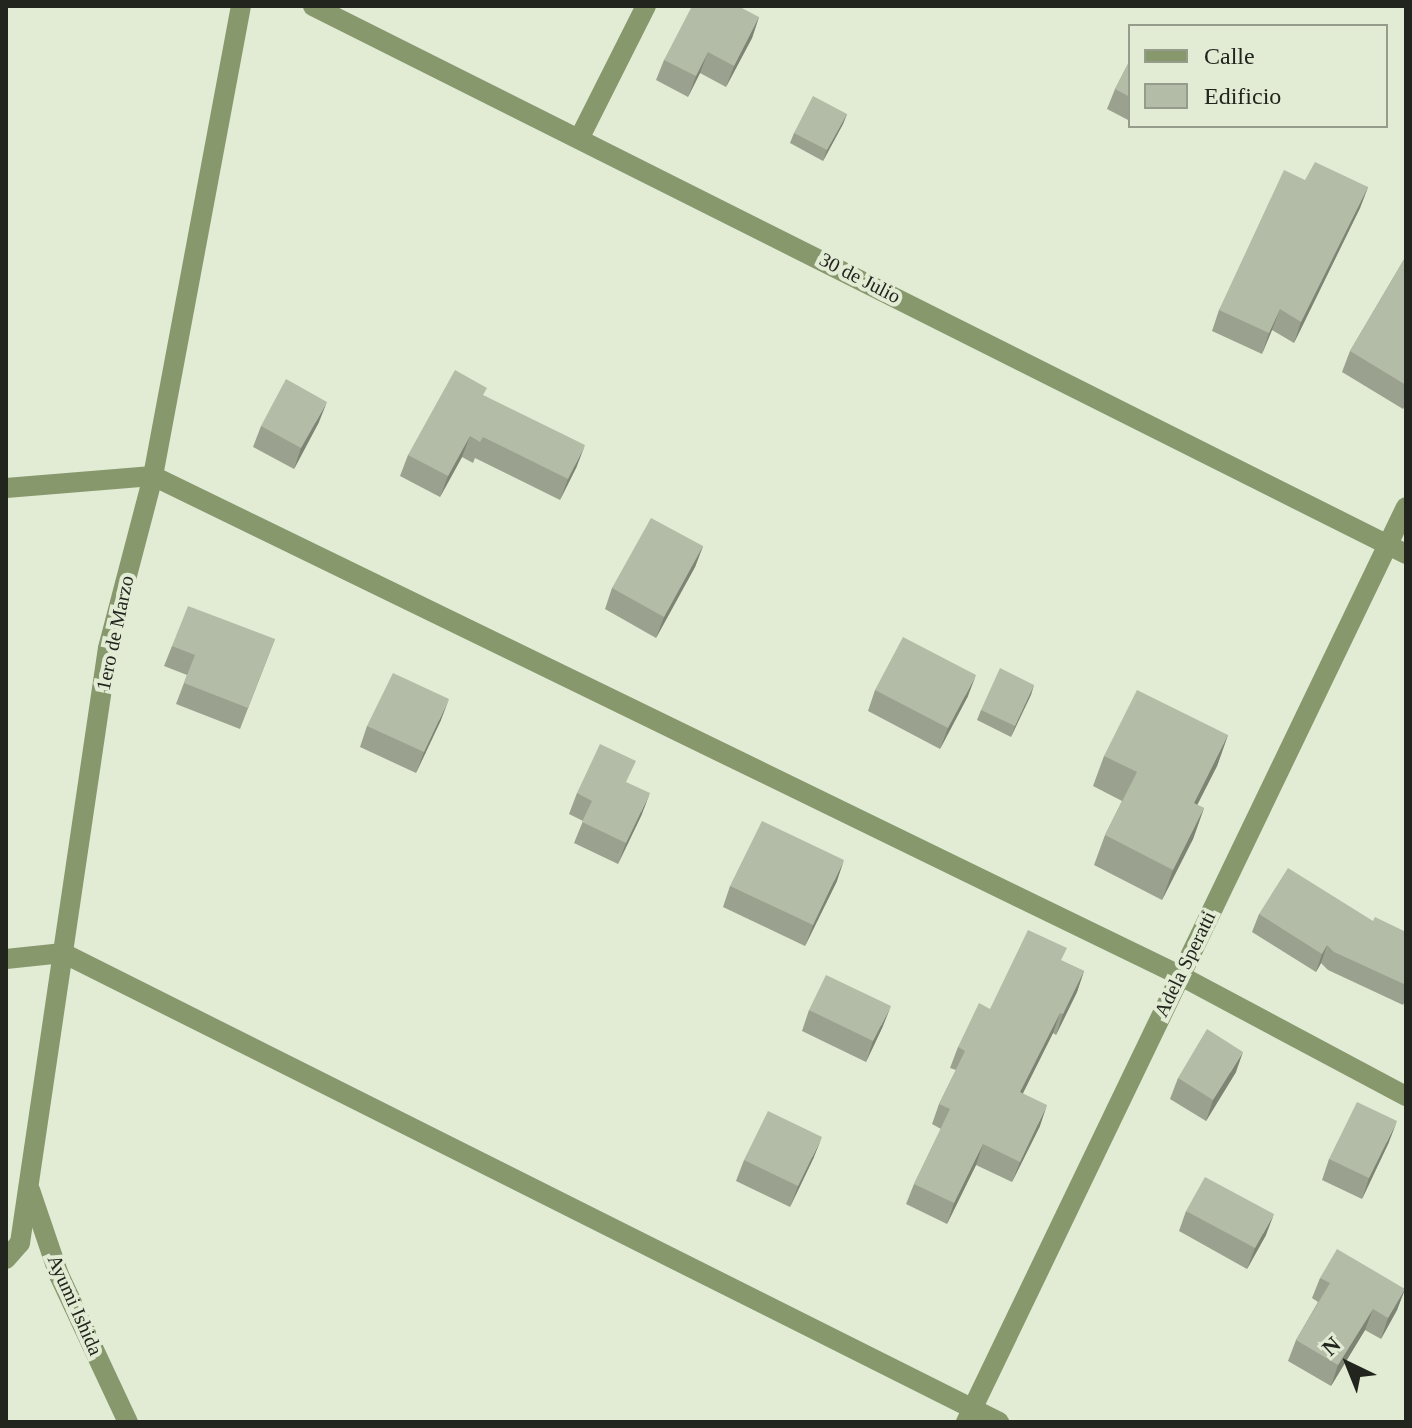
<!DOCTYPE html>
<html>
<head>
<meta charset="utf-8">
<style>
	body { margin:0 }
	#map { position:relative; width:1412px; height:1428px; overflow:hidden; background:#e2ebd4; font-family:Georgia,serif }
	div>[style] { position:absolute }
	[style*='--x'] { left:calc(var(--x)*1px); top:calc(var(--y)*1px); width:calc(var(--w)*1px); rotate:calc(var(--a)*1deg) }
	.minor>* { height:20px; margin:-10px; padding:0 10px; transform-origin:10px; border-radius:10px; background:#87986d }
	.wall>* { inset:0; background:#9aa28f }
	.shaded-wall>* { inset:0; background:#7d8474 }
	.building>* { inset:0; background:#b3bca6 }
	span { translate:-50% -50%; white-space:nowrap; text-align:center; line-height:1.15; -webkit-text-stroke:8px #e2ebd4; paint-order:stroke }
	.street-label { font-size:20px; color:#22251d }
	.frame { position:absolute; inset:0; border:8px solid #22251d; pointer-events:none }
	.legend { position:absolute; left:1128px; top:24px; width:260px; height:104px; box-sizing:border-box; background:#e2ebd4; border:2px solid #959c8b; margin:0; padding:10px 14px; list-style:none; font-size:24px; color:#22251d }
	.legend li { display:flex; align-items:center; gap:16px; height:40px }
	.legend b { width:40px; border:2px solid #959c8b }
	.north { position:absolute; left:1308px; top:1324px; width:80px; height:80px; -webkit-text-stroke:6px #e2ebd4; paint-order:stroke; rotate:317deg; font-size:22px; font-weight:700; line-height:32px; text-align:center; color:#22251d }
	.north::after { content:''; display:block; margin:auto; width:28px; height:36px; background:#22251d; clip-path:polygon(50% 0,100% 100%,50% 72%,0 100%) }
</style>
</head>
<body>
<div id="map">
	<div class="minor">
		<i style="--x:313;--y:6;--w:1223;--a:26.63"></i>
		<i style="--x:580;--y:137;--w:147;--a:-63.3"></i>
		<i style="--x:6;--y:488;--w:147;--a:-4.7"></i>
		<i style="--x:153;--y:476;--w:1141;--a:25.94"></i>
		<i style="--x:1179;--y:975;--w:257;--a:28.1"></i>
		<i style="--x:6;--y:959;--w:57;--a:-6"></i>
		<i style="--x:63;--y:953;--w:1047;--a:26.61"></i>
		<i style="--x:30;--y:1190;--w:90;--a:71.2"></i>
		<i style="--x:59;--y:1275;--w:162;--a:64.9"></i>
		<i style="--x:6;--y:1259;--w:21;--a:-49"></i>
		<i style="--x:20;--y:1243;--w:601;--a:-81.59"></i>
		<i style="--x:108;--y:648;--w:178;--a:-75.3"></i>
		<i style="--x:153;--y:476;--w:478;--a:-79.4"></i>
		<i style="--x:966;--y:1422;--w:1015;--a:-64.32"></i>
	</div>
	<div class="wall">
		<i style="clip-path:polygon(759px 17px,752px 38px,726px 87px,700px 73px,688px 97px,656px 80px,664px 60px)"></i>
		<i style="clip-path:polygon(1130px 60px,1130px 121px,1107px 109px,1115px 89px)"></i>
		<i style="clip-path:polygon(847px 114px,843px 124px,823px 161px,790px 143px,794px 133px)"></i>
		<i style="clip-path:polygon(1305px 180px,1368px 187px,1360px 208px,1294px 343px,1272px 330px,1262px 354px,1212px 331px,1219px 310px)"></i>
		<i style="clip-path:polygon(1406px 256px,1406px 404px,1403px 409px,1342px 372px,1350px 351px)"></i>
		<i style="clip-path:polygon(485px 396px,577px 466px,560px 500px,475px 458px,473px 463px,462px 457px,440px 497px,400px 476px,408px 455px)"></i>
		<i style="clip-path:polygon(319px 422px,294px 469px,253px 447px,261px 426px)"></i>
		<i style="clip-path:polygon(703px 546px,695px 567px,656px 638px,605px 609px,612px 588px)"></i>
		<i style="clip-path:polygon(275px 639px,240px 729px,176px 704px,187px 675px,164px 666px,172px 646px)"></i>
		<i style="clip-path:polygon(1034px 685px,1011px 737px,977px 720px,981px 710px)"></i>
		<i style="clip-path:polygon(875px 690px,968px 696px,940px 749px,868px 711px)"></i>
		<i style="clip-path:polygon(441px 720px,416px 773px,360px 747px,367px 726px)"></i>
		<i style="clip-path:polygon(1228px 735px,1217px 766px,1197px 805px,1204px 808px,1193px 839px,1162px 900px,1094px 865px,1105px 835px,1122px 801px,1093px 786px,1104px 756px)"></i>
		<i style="clip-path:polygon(628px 783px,642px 814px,618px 864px,574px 843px,583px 821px,569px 814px,577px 793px)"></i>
		<i style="clip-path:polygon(837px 881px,805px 946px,723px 907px,730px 886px)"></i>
		<i style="clip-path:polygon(1259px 914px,1373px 921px,1406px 932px,1406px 999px,1403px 1005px,1328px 970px,1321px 963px,1316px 972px,1252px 932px)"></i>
		<i style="clip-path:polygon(1062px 961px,1084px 971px,1077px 992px,1056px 1035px,1053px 1033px,1023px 1093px,1040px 1126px,1012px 1182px,976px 1165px,947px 1224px,906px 1204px,914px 1184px,941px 1129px,932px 1124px,939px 1104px,956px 1070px,950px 1068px,958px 1047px,990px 1009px)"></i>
		<i style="clip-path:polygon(809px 1010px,883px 1026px,866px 1062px,802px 1031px)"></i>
		<i style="clip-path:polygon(1236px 1072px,1206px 1121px,1170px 1099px,1178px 1078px)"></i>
		<i style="clip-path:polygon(1389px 1142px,1362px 1199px,1322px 1180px,1329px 1159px)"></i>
		<i style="clip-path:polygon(814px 1157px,790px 1207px,736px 1181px,744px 1160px)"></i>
		<i style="clip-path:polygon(1186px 1211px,1266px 1235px,1247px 1269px,1179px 1231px)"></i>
		<i style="clip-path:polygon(1320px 1278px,1405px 1289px,1397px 1310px,1381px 1339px,1365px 1330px,1331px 1386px,1288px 1361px,1296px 1340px,1318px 1302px,1312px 1298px)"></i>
	</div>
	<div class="shaded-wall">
		<i style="clip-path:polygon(759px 17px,752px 38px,726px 87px,734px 66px)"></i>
		<i style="clip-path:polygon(708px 52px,700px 73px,688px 97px,696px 76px)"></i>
		<i style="clip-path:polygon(847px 114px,843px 124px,823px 161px,827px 150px)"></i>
		<i style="clip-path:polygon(1368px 187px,1360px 208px,1294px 343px,1301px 322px)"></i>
		<i style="clip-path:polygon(1280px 309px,1272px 330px,1262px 354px,1269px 333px)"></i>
		<i style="clip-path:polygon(327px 402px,319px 422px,294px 469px,301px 448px)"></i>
		<i style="clip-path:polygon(470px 436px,462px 457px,440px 497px,448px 476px)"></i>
		<i style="clip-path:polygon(585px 445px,577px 466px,560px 500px,568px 479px)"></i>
		<i style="clip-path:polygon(703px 546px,695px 567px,656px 638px,664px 617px)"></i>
		<i style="clip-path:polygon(976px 675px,968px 696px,940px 749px,948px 728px)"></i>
		<i style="clip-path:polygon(1034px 685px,1031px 695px,1011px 737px,1015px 726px)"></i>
		<i style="clip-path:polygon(449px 699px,441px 720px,416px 773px,424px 752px)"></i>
		<i style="clip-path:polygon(1228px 735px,1217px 766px,1183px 833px,1194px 803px)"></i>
		<i style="clip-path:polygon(650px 793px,642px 814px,618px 864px,626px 843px)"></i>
		<i style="clip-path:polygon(1204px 808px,1193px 839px,1162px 900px,1173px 870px)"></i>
		<i style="clip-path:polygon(844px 860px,837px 881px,805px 946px,813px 925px)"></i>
		<i style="clip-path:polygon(1327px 945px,1321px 963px,1316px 972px,1322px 954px)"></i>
		<i style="clip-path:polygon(1084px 971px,1077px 992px,1056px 1035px,1063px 1014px)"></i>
		<i style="clip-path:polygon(891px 1006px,883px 1026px,866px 1062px,873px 1041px)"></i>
		<i style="clip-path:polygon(1060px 1013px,1053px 1033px,1013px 1113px,1020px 1092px)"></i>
		<i style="clip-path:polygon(1243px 1052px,1236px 1072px,1206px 1121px,1213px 1100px)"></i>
		<i style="clip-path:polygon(1047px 1105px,1040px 1126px,1012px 1182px,1020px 1162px)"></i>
		<i style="clip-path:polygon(1397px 1121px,1389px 1142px,1362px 1199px,1369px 1178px)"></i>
		<i style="clip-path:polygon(822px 1137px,814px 1157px,790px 1207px,798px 1186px)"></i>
		<i style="clip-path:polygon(983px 1144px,976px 1165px,947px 1224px,954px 1203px)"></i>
		<i style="clip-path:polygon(1274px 1214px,1266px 1235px,1247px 1269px,1255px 1248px)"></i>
		<i style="clip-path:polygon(1405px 1289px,1397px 1310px,1381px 1339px,1388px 1318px)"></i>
		<i style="clip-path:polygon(1373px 1309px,1365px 1330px,1331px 1386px,1338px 1365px)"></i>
	</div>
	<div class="building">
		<i style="clip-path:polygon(692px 6px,738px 6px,759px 17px,734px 66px,708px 52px,696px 76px,664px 60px)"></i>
		<i style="clip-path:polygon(1130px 60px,1130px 97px,1115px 89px)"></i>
		<i style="clip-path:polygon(813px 96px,847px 114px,827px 150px,794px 133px)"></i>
		<i style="clip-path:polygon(1315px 162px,1368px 187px,1301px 322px,1280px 309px,1269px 333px,1219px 310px,1284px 170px,1305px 180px)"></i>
		<i style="clip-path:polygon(1406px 256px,1406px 385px,1350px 351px)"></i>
		<i style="clip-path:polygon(455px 370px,487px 388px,483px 395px,585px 445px,568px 479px,483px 437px,480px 442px,470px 436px,448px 476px,408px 455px)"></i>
		<i style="clip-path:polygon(286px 379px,327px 402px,301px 448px,261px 426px)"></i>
		<i style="clip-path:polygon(651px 518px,703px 546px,664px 617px,612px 588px)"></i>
		<i style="clip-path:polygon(188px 606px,275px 639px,248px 708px,184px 683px,195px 655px,172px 646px)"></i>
		<i style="clip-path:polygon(903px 637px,976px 675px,948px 728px,875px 690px)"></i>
		<i style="clip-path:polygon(1000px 668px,1034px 685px,1015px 726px,981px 710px)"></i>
		<i style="clip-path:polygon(393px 673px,449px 699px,424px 752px,367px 726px)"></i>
		<i style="clip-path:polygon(1137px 690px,1228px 735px,1194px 803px,1204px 808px,1173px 870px,1105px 835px,1137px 772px,1104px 756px)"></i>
		<i style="clip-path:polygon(600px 744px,636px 761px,626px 782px,650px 793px,626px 843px,582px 822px,592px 801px,577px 793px)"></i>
		<i style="clip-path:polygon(762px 821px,844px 860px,813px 925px,730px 886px)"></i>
		<i style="clip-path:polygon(1288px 868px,1373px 921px,1375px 917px,1406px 932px,1406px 985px,1334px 952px,1327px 945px,1322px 954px,1259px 914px)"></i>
		<i style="clip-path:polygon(1028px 930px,1067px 948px,1061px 960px,1084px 971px,1063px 1014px,1060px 1013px,1020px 1092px,1047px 1105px,1020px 1162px,983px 1144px,954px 1203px,914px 1184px,950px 1109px,939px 1104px,965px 1051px,958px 1047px,979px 1003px,990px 1009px)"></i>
		<i style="clip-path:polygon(826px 975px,891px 1006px,873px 1041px,809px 1010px)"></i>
		<i style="clip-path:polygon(1207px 1029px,1243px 1052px,1213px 1100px,1178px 1078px)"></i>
		<i style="clip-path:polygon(1357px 1102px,1397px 1121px,1369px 1178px,1329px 1159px)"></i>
		<i style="clip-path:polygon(768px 1111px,822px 1137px,798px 1186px,744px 1160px)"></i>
		<i style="clip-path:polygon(1205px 1177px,1274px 1214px,1255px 1248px,1186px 1211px)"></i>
		<i style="clip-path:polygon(1337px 1249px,1405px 1289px,1388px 1318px,1373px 1309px,1338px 1365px,1296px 1340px,1330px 1283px,1320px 1278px)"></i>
	</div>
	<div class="street-label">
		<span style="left:860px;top:278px;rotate:27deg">30 de Julio</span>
		<span style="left:115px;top:633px;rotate:-78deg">1ero de Marzo</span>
		<span style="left:1185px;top:964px;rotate:-64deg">Adela Speratti</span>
		<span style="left:75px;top:1305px;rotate:66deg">Ayumi Ishida</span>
	</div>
	<div class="frame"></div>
	<ul class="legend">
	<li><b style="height:10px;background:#87986d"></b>Calle</li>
	<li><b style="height:22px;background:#b3bca6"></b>Edificio</li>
	</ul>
	<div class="north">N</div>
</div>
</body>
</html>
